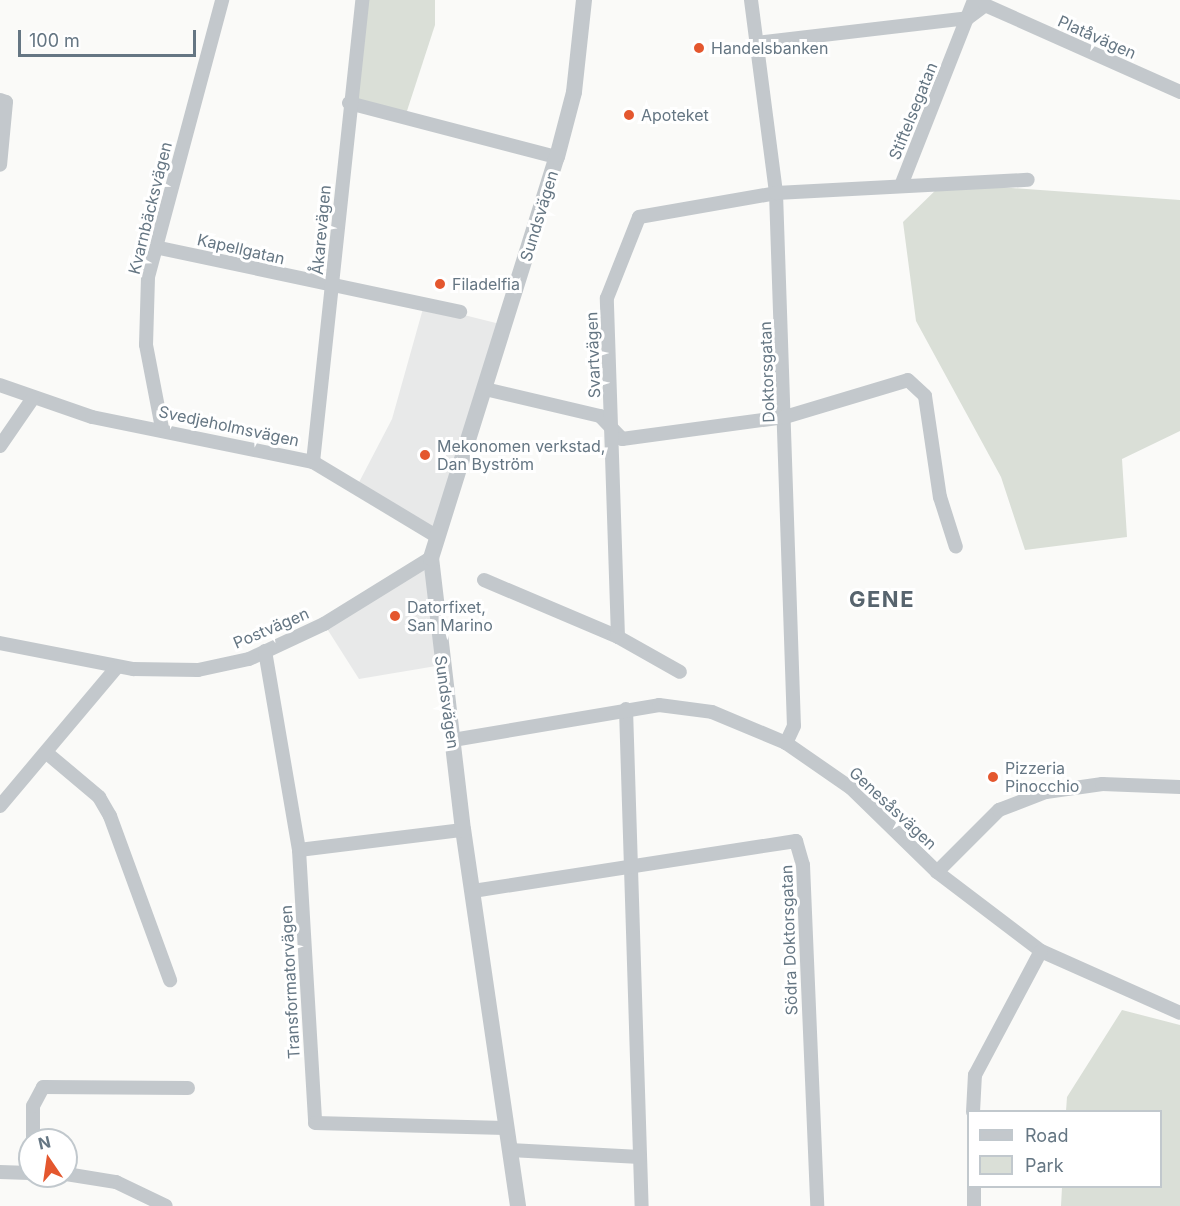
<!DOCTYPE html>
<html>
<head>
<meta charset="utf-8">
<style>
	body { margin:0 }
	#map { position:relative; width:1180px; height:1206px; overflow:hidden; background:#fafaf8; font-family:Inter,sans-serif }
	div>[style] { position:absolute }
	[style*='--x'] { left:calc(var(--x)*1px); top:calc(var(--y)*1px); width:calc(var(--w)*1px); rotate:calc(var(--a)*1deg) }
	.built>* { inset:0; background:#e8e9e9 }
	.green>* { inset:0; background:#dadfd7 }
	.minor>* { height:14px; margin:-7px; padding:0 7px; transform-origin:7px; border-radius:7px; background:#c3c8cc }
	.tertiary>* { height:16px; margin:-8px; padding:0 8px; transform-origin:8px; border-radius:8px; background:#c3c8cc }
	.dots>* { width:16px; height:16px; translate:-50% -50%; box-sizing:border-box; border:3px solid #fff; border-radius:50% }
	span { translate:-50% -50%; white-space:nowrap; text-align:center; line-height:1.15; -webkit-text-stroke:6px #fff; paint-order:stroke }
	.street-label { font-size:16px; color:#657683 }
	.poi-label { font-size:16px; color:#657683 }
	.left { translate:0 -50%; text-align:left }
	.district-label { font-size:22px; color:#57646e; font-weight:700; letter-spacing:1.5px }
	.legend { position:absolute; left:967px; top:1110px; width:195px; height:78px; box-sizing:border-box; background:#fff; border:2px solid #c1c8cd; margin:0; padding:8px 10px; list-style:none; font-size:18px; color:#657683 }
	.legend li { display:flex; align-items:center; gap:12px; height:30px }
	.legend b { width:30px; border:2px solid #c1c8cd }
	.north { position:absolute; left:18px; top:1128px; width:60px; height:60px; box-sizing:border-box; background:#fff; border:2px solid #c1c8cd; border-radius:50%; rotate:347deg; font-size:16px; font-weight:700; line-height:24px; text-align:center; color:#657683 }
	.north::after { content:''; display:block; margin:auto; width:21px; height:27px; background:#e4572e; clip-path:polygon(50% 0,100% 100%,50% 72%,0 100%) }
	.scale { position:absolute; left:18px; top:30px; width:178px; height:27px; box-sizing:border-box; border:3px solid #657683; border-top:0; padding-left:8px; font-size:18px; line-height:21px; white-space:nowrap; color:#657683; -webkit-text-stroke:4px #fff; paint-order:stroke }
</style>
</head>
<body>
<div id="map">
	<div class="built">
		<i style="clip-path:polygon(424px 305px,504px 325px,436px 536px,356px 488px,392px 419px)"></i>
		<i style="clip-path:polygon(431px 558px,442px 665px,359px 679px,324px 624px)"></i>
	</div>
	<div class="green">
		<i style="clip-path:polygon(362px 0,435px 0,435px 25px,405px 117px,349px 103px)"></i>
		<i style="clip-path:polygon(943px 183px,1180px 200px,1180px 431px,1122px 459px,1127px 537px,1025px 550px,1001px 477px,916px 321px,903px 222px)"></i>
		<i style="clip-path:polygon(1122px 1010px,1180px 1025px,1180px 1206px,1061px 1206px,1062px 1187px,1160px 1186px,1160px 1112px,1066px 1111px,1067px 1097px)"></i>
	</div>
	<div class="minor">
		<i style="--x:751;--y:0;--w:195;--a:82.6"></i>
		<i style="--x:776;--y:193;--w:533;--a:88.07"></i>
		<i style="--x:794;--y:726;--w:19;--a:115"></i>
		<i style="--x:756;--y:43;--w:213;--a:-6.7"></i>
		<i style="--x:968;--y:18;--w:21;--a:-37"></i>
		<i style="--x:985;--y:5;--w:214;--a:24"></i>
		<i style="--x:0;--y:100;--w:6;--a:18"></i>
		<i style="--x:6;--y:102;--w:63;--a:95.4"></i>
		<i style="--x:349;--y:103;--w:215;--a:14.6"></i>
		<i style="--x:902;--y:183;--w:197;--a:-68.5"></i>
		<i style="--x:155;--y:247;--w:312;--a:12"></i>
		<i style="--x:0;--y:385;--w:97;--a:19.2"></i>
		<i style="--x:92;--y:417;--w:226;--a:11.5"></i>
		<i style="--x:313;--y:462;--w:144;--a:31"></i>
		<i style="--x:485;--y:389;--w:118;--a:13.2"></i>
		<i style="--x:600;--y:416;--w:32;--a:46"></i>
		<i style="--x:622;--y:439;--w:164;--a:-7.7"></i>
		<i style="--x:785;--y:417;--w:128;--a:-16.7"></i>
		<i style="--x:908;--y:380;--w:23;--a:43"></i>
		<i style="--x:925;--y:396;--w:102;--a:81.6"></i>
		<i style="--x:940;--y:497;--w:52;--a:72.3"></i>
		<i style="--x:162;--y:428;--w:85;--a:-100.9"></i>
		<i style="--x:146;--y:345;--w:68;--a:-88.3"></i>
		<i style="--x:148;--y:277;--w:287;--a:-75"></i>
		<i style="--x:0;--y:446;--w:58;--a:-55.5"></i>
		<i style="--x:313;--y:462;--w:465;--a:-83.9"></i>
		<i style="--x:484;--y:580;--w:146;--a:23"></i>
		<i style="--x:618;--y:637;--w:339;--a:-91.9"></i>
		<i style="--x:607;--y:298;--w:87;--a:-68.4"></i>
		<i style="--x:639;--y:217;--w:139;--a:-9.9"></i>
		<i style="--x:776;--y:193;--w:252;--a:-3"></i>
		<i style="--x:618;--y:637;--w:71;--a:29.4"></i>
		<i style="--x:0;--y:643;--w:136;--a:11.1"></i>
		<i style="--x:133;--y:669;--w:65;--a:0.9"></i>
		<i style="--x:198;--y:670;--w:52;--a:-12.2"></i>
		<i style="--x:249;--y:659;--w:83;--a:-25"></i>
		<i style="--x:324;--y:624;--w:126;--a:-31.7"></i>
		<i style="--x:265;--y:651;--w:202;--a:80.3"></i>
		<i style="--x:299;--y:850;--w:273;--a:86.6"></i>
		<i style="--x:315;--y:1123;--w:190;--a:1.5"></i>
		<i style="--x:626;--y:709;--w:497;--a:88.2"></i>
		<i style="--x:453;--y:740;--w:209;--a:-9.6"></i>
		<i style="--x:659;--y:705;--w:53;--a:7.5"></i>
		<i style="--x:712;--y:712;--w:80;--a:22.7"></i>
		<i style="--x:786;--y:743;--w:79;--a:34.7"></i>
		<i style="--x:851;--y:788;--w:120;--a:44.3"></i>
		<i style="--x:937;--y:872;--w:131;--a:37.2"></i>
		<i style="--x:1041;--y:951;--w:152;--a:24"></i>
		<i style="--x:48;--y:754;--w:67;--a:40.1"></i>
		<i style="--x:99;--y:797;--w:22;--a:60"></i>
		<i style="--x:110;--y:816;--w:175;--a:69.9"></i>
		<i style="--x:0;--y:806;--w:182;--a:-49.9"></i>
		<i style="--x:299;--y:850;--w:165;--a:-7"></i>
		<i style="--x:937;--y:872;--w:88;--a:-45"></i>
		<i style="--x:999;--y:810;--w:50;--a:-21"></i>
		<i style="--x:1046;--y:792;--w:57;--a:-8.1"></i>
		<i style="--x:1102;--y:784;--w:78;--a:2.2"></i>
		<i style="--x:473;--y:891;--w:327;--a:-8.8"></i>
		<i style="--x:796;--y:841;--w:25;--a:74"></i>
		<i style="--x:803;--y:865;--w:341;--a:87.6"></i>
		<i style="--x:973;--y:1112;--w:37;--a:-87"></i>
		<i style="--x:975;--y:1075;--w:140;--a:-62"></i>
		<i style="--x:33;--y:1140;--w:34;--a:-90"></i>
		<i style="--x:33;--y:1106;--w:21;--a:-62"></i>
		<i style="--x:43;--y:1087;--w:145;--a:0.4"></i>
		<i style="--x:510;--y:1150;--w:130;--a:3.1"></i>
		<i style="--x:0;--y:1172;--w:30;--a:2"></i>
		<i style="--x:66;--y:1174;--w:51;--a:9.1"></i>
		<i style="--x:116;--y:1182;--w:55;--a:25.6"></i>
		<i style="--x:974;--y:1186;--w:20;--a:90"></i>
	</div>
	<div class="tertiary">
		<i style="--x:518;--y:1206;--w:380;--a:-98.3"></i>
		<i style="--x:463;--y:830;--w:274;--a:-96.7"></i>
		<i style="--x:431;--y:558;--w:420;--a:-72.6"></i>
		<i style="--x:557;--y:157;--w:67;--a:-75.3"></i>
		<i style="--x:574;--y:92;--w:93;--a:-83.8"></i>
	</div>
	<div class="dots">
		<i style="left:699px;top:48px;background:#e4572e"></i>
		<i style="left:629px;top:115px;background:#e4572e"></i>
		<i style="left:440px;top:284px;background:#e4572e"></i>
		<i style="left:425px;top:455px;background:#e4572e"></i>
		<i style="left:395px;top:616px;background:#e4572e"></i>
		<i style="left:993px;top:777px;background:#e4572e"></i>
	</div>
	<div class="street-label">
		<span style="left:1097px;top:37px;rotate:24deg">Platåvägen</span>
		<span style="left:913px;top:111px;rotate:-68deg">Stiftelsegatan</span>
		<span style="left:150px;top:208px;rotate:-76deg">Kvarnbäcksvägen</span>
		<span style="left:539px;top:216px;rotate:-73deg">Sundsvägen</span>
		<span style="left:321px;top:230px;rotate:-85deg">Åkarevägen</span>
		<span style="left:241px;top:249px;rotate:13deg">Kapellgatan</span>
		<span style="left:593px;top:355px;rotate:-92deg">Svartvägen</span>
		<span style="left:767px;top:372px;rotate:-92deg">Doktorsgatan</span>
		<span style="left:229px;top:426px;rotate:12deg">Svedjeholmsvägen</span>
		<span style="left:271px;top:628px;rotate:-23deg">Postvägen</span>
		<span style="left:447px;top:702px;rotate:82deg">Sundsvägen</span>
		<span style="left:893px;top:808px;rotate:43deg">Genesåsvägen</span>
		<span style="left:789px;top:940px;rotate:-92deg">Södra Doktorsgatan</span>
		<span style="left:290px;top:982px;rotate:-93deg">Transformatorvägen</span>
	</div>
	<div class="poi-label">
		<span class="left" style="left:711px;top:48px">Handelsbanken</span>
		<span class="left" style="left:641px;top:115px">Apoteket</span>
		<span class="left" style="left:452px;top:284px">Filadelfia</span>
		<span class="left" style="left:437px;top:455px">Mekonomen verkstad,<br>Dan Byström</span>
		<span class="left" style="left:407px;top:616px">Datorfixet,<br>San Marino</span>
		<span class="left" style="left:1005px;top:777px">Pizzeria<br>Pinocchio</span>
	</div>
	<div class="district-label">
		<span style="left:882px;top:600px">GENE</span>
	</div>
	<ul class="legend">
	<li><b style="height:8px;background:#c3c8cc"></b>Road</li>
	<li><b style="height:16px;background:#dadfd7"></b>Park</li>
	</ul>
	<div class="north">N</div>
	<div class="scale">100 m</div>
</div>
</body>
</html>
